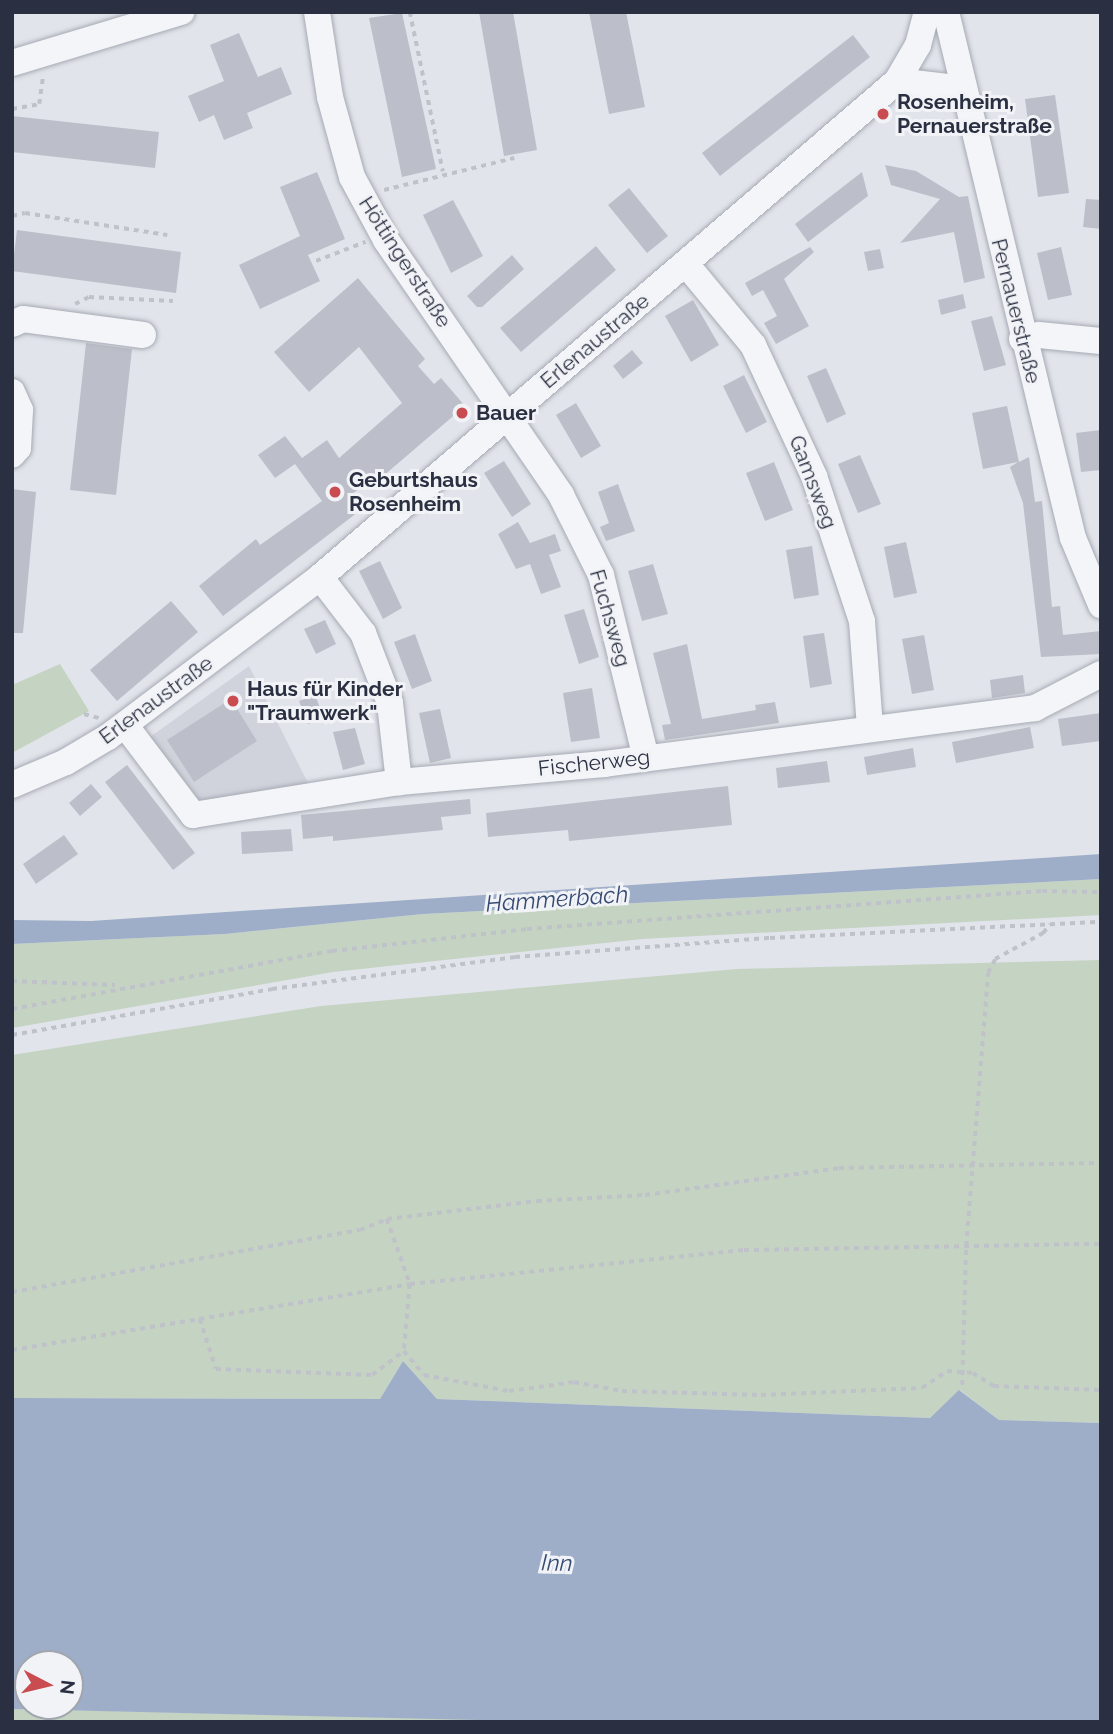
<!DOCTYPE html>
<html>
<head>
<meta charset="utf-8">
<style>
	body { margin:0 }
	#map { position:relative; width:1113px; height:1734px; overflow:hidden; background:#e1e4ea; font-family:Raleway,sans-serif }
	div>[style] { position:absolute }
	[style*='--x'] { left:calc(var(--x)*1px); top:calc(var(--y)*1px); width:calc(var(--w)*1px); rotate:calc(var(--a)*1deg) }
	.built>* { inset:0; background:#d0d3db }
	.green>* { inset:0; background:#c5d3c3 }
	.water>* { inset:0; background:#9eaec8 }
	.building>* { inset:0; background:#bcbfc9 }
	.path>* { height:3.5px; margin-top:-1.75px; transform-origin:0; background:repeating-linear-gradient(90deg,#bfc2c8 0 5px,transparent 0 10px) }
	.roads { filter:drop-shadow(0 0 2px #a6aab4) drop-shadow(0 0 2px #a6aab4) }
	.minor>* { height:26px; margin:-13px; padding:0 13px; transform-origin:13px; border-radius:13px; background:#f4f5f8 }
	.dots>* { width:19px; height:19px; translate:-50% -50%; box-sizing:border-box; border:4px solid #f1f3f7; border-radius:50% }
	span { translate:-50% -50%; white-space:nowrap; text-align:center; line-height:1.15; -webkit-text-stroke:6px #f1f3f7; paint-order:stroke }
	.poi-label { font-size:21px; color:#2a3041; font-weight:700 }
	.left { translate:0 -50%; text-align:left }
	.street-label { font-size:21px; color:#2a3041 }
	.water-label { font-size:23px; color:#364a73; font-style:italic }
	.frame { position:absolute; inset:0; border:14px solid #2a3041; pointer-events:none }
	.north { position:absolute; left:14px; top:1650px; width:70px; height:70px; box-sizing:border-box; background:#f1f3f7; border:2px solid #a1a5ae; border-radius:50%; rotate:97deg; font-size:19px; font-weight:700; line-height:28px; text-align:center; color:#2a3041 }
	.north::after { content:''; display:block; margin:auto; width:24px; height:32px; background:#c94c51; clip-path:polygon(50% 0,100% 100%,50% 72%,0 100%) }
</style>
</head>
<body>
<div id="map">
	<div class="built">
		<i style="clip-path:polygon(249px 666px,310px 787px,197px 804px,150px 737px)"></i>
	</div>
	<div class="green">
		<i style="clip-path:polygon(60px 664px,89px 711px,12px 753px,12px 685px)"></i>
		<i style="clip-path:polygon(1101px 879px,1101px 915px,642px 939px,333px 972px,12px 1028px,12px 944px,225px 934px,423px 914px)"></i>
		<i style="clip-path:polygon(1101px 960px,1101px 1423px,999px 1420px,960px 1390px,930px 1418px,437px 1399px,403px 1361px,380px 1399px,12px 1398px,12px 1055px,321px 1006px,737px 969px)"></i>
		<i style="clip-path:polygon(12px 1709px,462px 1718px,565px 1722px,12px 1722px)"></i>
	</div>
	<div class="water">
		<i style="clip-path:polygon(1101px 854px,1101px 879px,423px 914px,225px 934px,12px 944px,12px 920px,91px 921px)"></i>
		<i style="clip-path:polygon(evenodd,403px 1361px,437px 1399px,930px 1418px,959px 1390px,999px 1420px,1101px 1423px,1101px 1722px,565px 1722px,12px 1709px,12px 1398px,380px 1399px,403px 1361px,28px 1664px,70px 1664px,70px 1706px,28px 1706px,28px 1664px)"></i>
	</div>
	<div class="building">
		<i style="clip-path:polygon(479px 12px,513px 12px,537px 150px,504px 156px)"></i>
		<i style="clip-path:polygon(589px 12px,626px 12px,645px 107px,609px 114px)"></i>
		<i style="clip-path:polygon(402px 13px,436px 169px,402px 177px,369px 18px)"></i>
		<i style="clip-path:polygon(239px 33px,258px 77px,281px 67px,292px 94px,247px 113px,253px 128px,224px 140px,214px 115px,199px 122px,188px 96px,224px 81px,210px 45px)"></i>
		<i style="clip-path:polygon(853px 35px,870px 57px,720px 176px,702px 153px)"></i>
		<i style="clip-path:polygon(1055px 95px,1069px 193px,1038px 197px,1025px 99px)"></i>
		<i style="clip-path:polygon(12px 116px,159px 132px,155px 168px,12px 152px)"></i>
		<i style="clip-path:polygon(885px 165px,916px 171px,959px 197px,968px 196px,985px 278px,964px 283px,954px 232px,900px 243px,940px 199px,891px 185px)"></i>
		<i style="clip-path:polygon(317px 172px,345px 239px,308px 255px,320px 281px,260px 309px,239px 265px,300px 236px,280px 187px)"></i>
		<i style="clip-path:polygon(862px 172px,868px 196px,808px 242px,795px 224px)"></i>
		<i style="clip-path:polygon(629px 188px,668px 236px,647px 253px,608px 205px)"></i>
		<i style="clip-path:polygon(1086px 199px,1101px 200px,1101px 229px,1083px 227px)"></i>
		<i style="clip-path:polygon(453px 200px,483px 256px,451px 273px,423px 215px)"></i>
		<i style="clip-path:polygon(17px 230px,181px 252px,176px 293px,12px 271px)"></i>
		<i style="clip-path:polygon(596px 246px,616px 270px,521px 352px,500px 328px)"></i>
		<i style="clip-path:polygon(810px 247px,814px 252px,784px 279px,809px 326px,776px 344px,764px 323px,777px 316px,763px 290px,752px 296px,745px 283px)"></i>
		<i style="clip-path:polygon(1061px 247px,1072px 295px,1048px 300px,1037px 253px)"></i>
		<i style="clip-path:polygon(880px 249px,884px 268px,868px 271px,864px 252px)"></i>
		<i style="clip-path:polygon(512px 255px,524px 269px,482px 307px,477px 307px,467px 296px)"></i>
		<i style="clip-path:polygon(358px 278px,425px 359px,418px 366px,434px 384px,441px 378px,465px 406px,382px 477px,379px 474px,348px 497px,358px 512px,223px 616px,199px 586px,256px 539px,260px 545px,322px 501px,295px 464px,275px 478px,258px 455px,285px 436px,302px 458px,327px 440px,339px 458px,402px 403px,359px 347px,309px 392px,274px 352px)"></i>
		<i style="clip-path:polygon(963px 294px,966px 308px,941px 315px,938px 300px)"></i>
		<i style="clip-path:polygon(693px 300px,719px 345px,691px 362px,665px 316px)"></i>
		<i style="clip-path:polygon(992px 316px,1006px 365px,984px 371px,971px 321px)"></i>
		<i style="clip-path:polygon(86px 343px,132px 349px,116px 495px,70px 490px)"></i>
		<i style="clip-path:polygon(632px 350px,643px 363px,623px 379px,613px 366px)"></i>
		<i style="clip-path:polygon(826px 368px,846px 414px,827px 423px,807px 376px)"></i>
		<i style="clip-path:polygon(744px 375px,767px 422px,746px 433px,723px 386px)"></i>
		<i style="clip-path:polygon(576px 403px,601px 446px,581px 458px,556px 415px)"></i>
		<i style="clip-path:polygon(1007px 406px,1019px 462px,1029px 457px,1035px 502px,1042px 501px,1052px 607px,1060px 606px,1063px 635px,1101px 631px,1101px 654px,1041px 657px,1023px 503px,1010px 467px,1018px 462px,983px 469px,972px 413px)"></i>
		<i style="clip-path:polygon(1101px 430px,1101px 470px,1081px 472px,1076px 433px)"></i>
		<i style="clip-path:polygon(860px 455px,881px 504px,858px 513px,838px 464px)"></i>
		<i style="clip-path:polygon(504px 461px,531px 504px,512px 517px,484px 473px)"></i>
		<i style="clip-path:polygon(774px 462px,793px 510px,765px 521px,746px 473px)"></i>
		<i style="clip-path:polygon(618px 484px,635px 531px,606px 541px,600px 527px,609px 523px,598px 492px)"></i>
		<i style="clip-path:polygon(12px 489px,36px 492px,23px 633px,12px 633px)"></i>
		<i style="clip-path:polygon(518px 522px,530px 543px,555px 534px,561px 551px,549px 555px,561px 587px,541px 594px,530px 564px,516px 569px,498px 534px)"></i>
		<i style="clip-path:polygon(906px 542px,917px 593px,894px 598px,884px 547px)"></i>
		<i style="clip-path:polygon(812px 546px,819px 595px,794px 599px,786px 550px)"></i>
		<i style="clip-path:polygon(380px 561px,402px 608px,383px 619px,359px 571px)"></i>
		<i style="clip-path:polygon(653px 564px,668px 614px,642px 621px,628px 571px)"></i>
		<i style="clip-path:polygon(171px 601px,198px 632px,117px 701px,90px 670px)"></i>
		<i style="clip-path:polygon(584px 609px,599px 657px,579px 664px,564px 615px)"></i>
		<i style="clip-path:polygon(325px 620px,336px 644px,316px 654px,304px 629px)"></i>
		<i style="clip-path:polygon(824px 633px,832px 684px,810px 688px,803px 636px)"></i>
		<i style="clip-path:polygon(415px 634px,432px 681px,412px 689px,394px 642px)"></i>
		<i style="clip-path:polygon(924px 635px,934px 690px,912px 694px,902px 639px)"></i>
		<i style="clip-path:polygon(687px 644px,702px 719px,756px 710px,755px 705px,775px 702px,779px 723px,665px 740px,662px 725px,671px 724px,653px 653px)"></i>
		<i style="clip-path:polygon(1023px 675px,1025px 693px,992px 698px,990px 680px)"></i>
		<i style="clip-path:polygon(592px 688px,600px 738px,571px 742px,563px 693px)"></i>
		<i style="clip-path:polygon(315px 695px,324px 718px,308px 724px,299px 701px)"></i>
		<i style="clip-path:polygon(231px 699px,257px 741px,194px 782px,167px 740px)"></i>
		<i style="clip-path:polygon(440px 709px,451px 758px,430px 763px,419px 713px)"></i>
		<i style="clip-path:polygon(1101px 713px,1101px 741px,1062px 746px,1058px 719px)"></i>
		<i style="clip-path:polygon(1030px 727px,1034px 748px,956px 763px,952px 742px)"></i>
		<i style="clip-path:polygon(355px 728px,365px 764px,343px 770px,333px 732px)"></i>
		<i style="clip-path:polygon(913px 748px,916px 767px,867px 775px,864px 757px)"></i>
		<i style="clip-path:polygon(827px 761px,830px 782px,778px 788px,776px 768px)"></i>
		<i style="clip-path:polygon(127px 765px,195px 853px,173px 870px,105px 782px)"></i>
		<i style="clip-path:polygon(91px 784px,102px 797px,80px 816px,69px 803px)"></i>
		<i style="clip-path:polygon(728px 786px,732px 825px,569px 841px,568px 830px,488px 837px,486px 813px)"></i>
		<i style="clip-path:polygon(470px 799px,471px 814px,441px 817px,443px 830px,333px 841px,333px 836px,303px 839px,301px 815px)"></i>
		<i style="clip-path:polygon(291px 829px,293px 851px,242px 854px,241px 832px)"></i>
		<i style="clip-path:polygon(64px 835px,78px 854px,36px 884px,23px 864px)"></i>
	</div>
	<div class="path">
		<i style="--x:410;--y:12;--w:163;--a:78.3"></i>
		<i style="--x:12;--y:109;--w:27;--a:-10"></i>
		<i style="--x:39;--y:104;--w:29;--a:-82"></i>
		<i style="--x:384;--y:190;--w:134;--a:-13.8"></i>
		<i style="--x:12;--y:216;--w:13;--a:-13"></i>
		<i style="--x:25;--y:213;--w:144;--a:8.8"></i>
		<i style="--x:316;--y:261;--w:53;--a:-21.2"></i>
		<i style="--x:75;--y:304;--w:16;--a:-27"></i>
		<i style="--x:89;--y:297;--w:84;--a:2.7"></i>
		<i style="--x:84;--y:714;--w:16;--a:15"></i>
		<i style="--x:12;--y:981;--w:103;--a:2.2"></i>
		<i style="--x:12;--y:1009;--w:325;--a:-10.3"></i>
		<i style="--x:332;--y:951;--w:196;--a:-6.4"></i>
		<i style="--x:527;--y:929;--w:516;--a:-4.22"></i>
		<i style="--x:1042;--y:891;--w:59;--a:1"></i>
		<i style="--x:12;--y:1035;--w:264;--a:-10"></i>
		<i style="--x:272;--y:989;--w:245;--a:-7.5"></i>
		<i style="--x:515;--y:957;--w:256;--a:-4.3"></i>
		<i style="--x:770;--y:938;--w:331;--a:-2.8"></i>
		<i style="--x:387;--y:1219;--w:69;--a:70.5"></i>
		<i style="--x:410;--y:1284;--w:67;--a:95.1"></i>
		<i style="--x:12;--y:1292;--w:353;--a:-10.1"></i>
		<i style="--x:360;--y:1230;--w:29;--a:-22"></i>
		<i style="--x:387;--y:1219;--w:151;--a:-6.8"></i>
		<i style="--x:537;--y:1201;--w:108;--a:-3.2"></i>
		<i style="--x:645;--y:1195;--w:196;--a:-7.9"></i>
		<i style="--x:839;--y:1168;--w:262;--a:-1.1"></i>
		<i style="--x:200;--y:1319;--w:52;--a:72.3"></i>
		<i style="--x:216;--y:1369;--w:156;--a:2.2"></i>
		<i style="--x:372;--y:1375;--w:40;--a:-37"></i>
		<i style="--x:404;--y:1351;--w:31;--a:50"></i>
		<i style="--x:424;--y:1375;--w:86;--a:10.7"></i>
		<i style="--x:509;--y:1391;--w:66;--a:-7.9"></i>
		<i style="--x:574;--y:1382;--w:49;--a:10.6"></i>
		<i style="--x:622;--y:1391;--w:139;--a:1.6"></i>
		<i style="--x:761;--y:1395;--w:161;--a:-2.5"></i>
		<i style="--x:922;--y:1388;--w:30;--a:-34"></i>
		<i style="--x:947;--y:1371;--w:26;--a:4"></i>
		<i style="--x:973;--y:1373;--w:25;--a:32"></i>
		<i style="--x:994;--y:1386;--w:107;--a:2.1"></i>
		<i style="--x:12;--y:1350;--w:403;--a:-9.4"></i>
		<i style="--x:410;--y:1284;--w:336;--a:-5.8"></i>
		<i style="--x:744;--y:1250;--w:357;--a:-1"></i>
		<i style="--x:962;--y:1385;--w:139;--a:-88.4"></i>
		<i style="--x:966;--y:1246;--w:274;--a:-85.4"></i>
		<i style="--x:988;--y:973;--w:16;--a:-63"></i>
		<i style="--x:995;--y:959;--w:55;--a:-28.4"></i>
		<i style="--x:1043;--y:933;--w:11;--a:-52"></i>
	</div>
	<div class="roads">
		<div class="minor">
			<i style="--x:317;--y:12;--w:86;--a:81.3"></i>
			<i style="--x:330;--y:97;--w:83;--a:74.6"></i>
			<i style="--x:352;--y:177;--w:72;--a:61.6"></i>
			<i style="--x:386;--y:240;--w:309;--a:55.5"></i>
			<i style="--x:561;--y:495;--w:89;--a:63.4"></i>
			<i style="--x:601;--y:575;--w:188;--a:76.2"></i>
			<i style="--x:946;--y:12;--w:541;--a:76.43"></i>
			<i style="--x:1073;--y:538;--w:73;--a:67.3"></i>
			<i style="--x:12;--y:63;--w:177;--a:-16.8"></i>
			<i style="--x:897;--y:81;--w:67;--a:6.8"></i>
			<i style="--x:686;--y:264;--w:105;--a:50.4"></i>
			<i style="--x:753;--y:345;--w:145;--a:65"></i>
			<i style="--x:814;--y:476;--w:153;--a:71.7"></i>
			<i style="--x:862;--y:621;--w:107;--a:85.7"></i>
			<i style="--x:12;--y:324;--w:12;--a:-24"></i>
			<i style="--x:23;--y:319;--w:121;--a:7.6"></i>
			<i style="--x:1022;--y:339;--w:17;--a:-13"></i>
			<i style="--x:1039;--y:335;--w:62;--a:5.5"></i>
			<i style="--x:12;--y:392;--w:20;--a:66"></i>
			<i style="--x:20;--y:410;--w:38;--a:93"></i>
			<i style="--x:18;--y:448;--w:9;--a:131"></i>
			<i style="--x:320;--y:577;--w:71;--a:52.5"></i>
			<i style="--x:363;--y:633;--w:75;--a:68.9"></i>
			<i style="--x:390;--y:703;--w:80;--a:83.5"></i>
			<i style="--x:125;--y:725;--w:113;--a:52.9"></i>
			<i style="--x:193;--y:815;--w:209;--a:-9.1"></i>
			<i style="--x:399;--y:782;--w:206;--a:-5"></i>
			<i style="--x:604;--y:764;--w:435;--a:-7.4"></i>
			<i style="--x:1035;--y:708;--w:74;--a:-27.3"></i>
			<i style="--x:12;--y:785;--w:59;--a:-23.1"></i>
			<i style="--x:66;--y:762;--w:49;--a:-30.8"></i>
			<i style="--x:108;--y:737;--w:266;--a:-37"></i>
			<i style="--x:320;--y:577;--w:761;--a:-40.68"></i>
			<i style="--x:897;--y:81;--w:42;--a:-59.7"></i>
			<i style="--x:918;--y:45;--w:34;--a:-75"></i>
		</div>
	</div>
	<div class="dots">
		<i style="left:883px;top:114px;background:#c94c51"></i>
		<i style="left:462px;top:413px;background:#c94c51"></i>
		<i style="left:335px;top:492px;background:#c94c51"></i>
		<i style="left:233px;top:701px;background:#c94c51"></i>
	</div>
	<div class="poi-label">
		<span class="left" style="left:897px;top:114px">Rosenheim,<br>Pernauerstraße</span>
		<span class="left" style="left:476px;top:413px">Bauer</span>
		<span class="left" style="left:349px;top:492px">Geburtshaus<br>Rosenheim</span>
		<span class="left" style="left:247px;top:701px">Haus für Kinder<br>"Traumwerk"</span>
	</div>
	<div class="street-label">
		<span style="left:405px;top:262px;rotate:57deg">Höttingerstraße</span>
		<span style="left:1016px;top:311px;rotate:76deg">Pernauerstraße</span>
		<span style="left:595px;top:341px;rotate:-40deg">Erlenaustraße</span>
		<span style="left:813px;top:482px;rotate:69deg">Gamsweg</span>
		<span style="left:610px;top:618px;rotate:74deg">Fuchsweg</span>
		<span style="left:156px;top:700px;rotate:-36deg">Erlenaustraße</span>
		<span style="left:594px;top:763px;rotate:-6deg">Fischerweg</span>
	</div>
	<div class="water-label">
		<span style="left:557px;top:899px;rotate:-4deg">Hammerbach</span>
		<span style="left:557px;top:1563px;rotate:2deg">Inn</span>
	</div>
	<div class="frame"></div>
	<div class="north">N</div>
</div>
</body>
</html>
